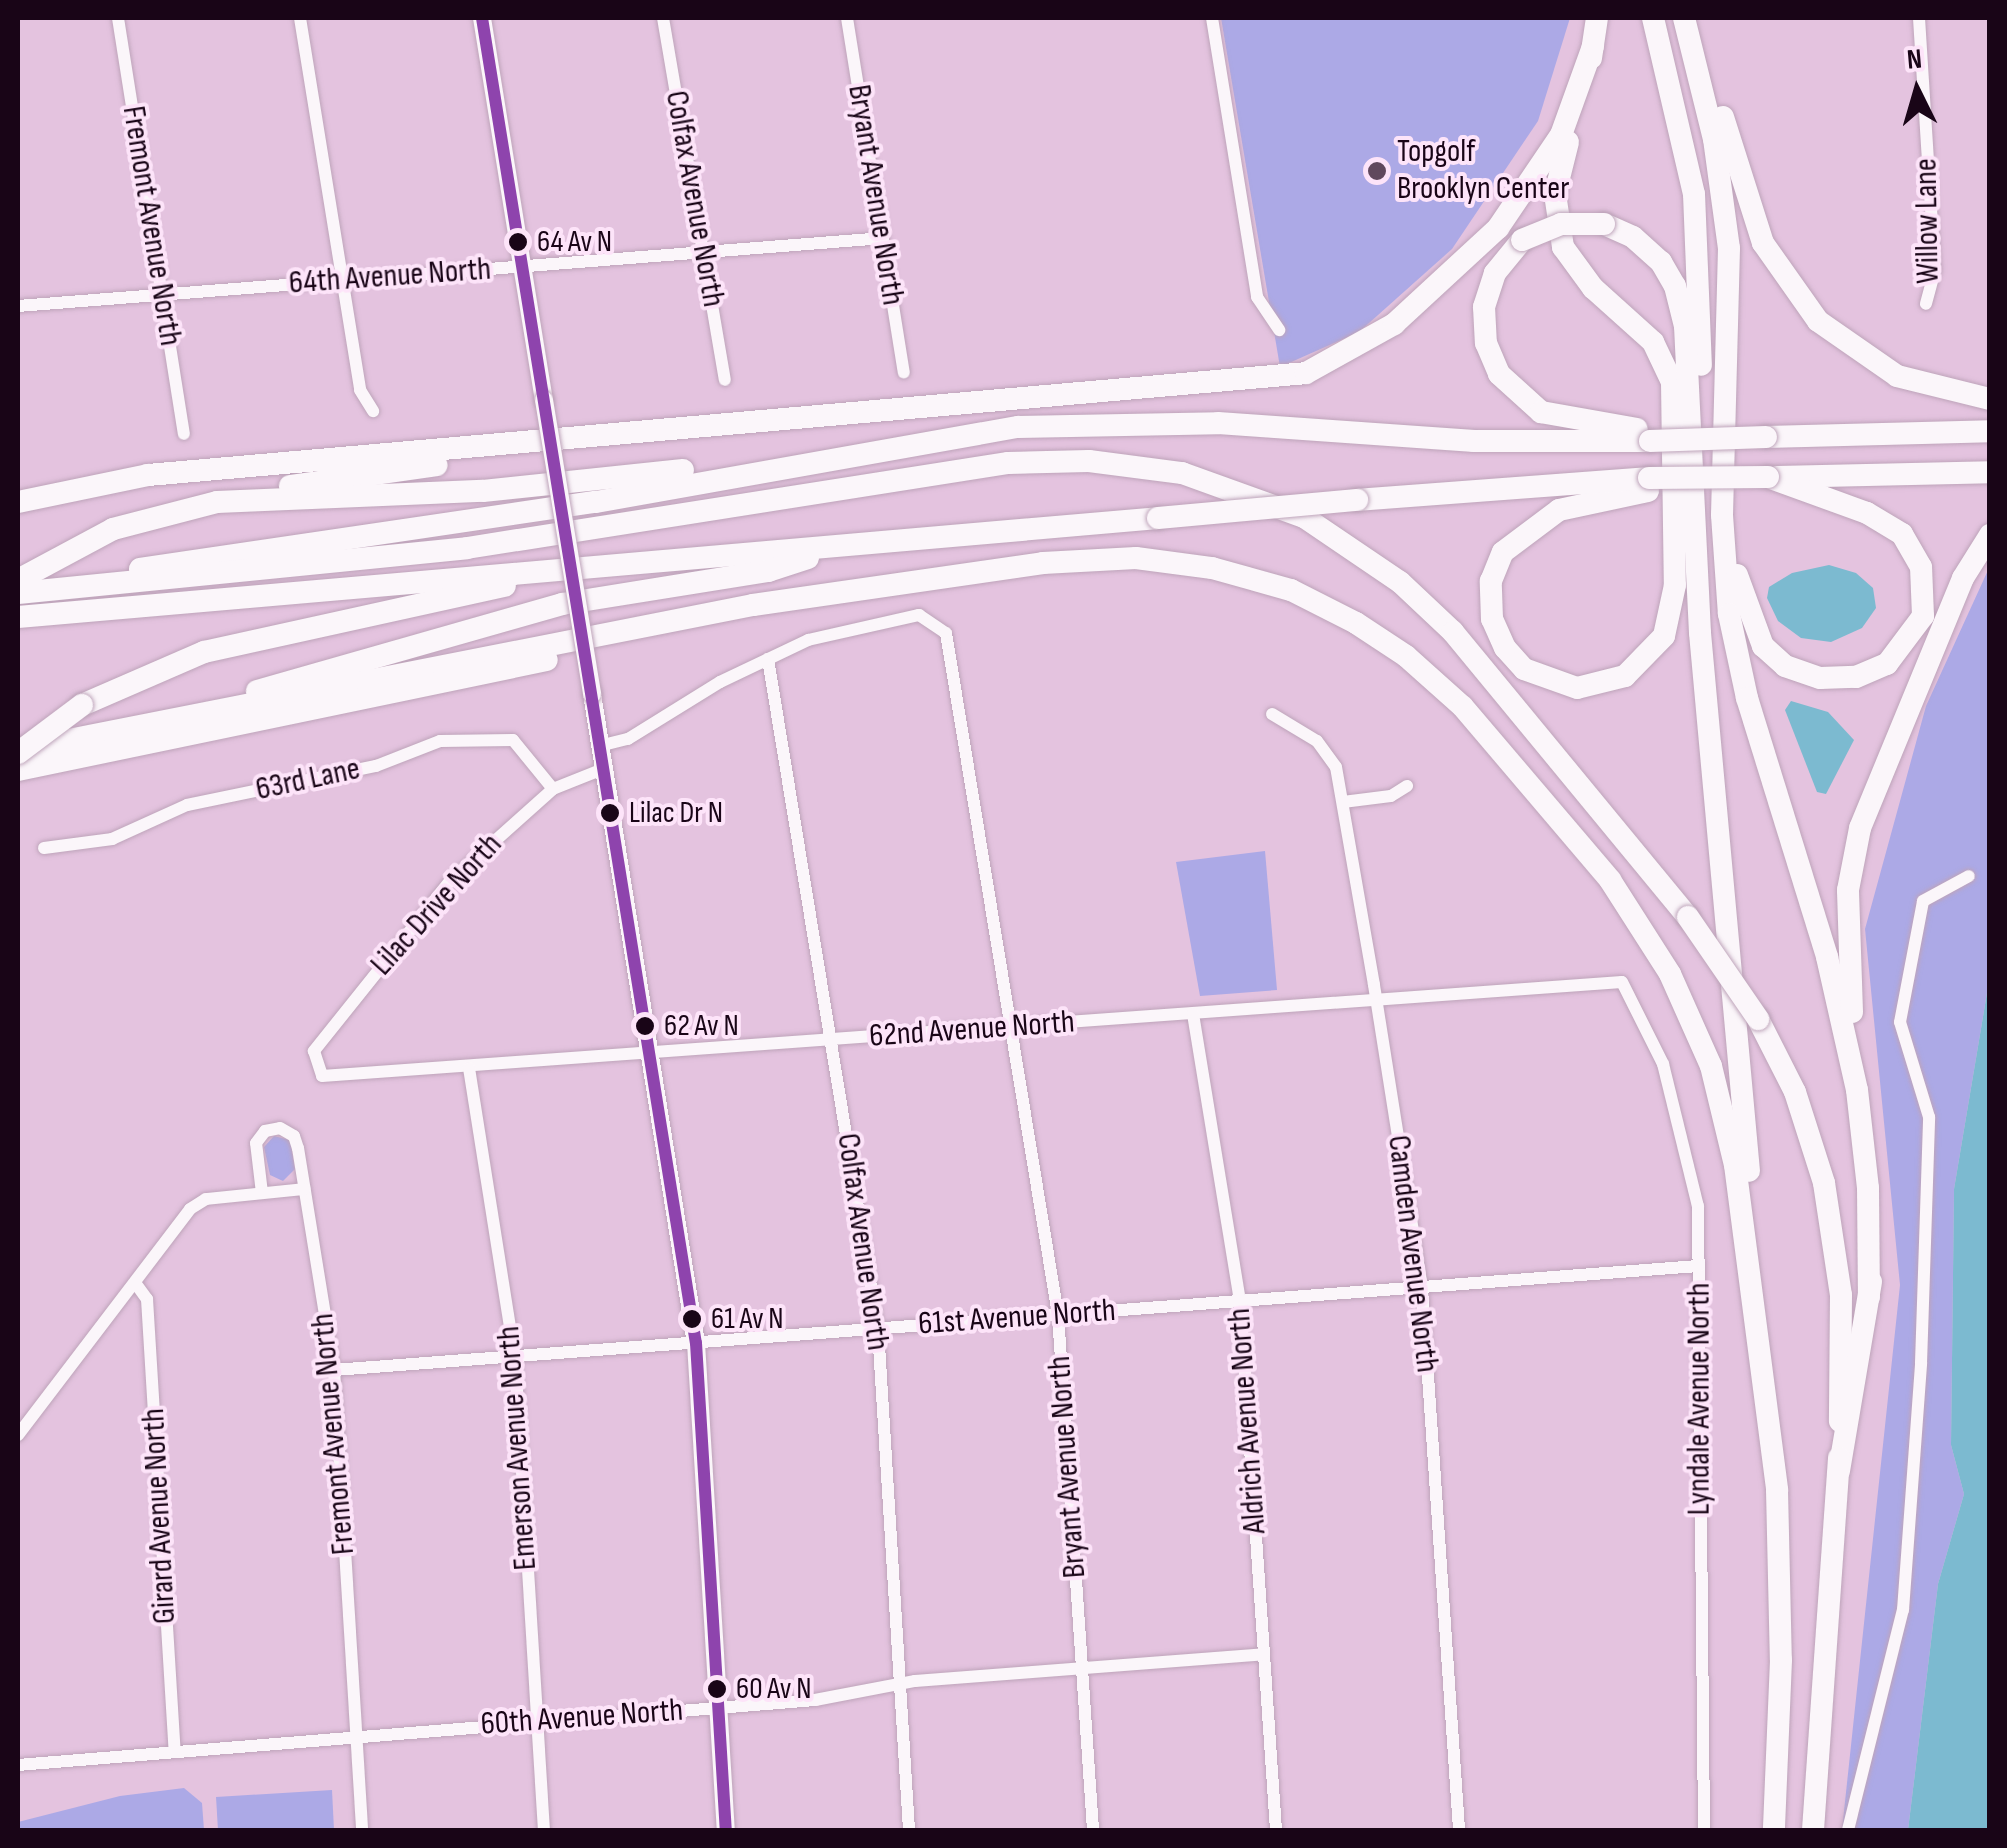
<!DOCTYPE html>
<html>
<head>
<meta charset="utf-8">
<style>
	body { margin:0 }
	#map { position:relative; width:2007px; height:1848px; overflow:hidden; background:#e4c3df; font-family:"Sofia Sans Condensed",sans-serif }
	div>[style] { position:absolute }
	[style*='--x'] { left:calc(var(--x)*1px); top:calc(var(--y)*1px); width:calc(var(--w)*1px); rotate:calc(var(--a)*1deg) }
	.green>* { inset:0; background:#aca9e6 }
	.water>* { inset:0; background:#7cbad0 }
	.roads { filter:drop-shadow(0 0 2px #bea4ba) drop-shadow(0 0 2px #bea4ba) }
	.street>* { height:12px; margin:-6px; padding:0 6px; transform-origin:6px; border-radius:6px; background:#fbf6fa }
	.secondary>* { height:18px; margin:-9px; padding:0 9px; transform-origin:9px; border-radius:9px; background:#fbf6fa }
	.highway>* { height:22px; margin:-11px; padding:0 11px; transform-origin:11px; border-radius:11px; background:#fbf6fa }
	.bridges { filter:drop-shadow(0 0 2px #bea4ba) drop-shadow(0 0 2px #bea4ba) }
	.secondary-bridge>* { height:18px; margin:-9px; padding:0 9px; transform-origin:9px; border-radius:9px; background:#fbf6fa }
	.highway-bridge>* { height:22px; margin:-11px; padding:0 11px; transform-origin:11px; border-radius:11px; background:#fbf6fa }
	.bus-1>* { height:12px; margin:-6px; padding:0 6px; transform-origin:6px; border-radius:6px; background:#8e44ad }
	.dots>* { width:28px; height:28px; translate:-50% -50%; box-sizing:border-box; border:5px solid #fde4f9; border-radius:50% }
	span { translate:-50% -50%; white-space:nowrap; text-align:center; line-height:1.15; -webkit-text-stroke:8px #fde4f9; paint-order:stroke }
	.bus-label { font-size:30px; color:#190517 }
	.left { translate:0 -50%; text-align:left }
	.poi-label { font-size:32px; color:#190517 }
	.street-label { font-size:32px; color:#190517 }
	.frame { position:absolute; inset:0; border:20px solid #190517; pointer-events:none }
	.north { position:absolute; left:1867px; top:40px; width:100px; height:100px; -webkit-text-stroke:8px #fde4f9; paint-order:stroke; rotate:355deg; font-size:28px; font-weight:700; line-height:40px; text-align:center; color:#190517 }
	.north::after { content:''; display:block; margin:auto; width:35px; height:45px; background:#190517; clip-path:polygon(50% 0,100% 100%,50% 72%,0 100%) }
</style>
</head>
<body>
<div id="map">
	<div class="green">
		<i style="clip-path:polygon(1221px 18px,1570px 18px,1538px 121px,1452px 249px,1359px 332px,1280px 367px)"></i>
		<i style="clip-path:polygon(1989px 568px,1989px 981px,1954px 1189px,1951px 1445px,1964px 1494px,1938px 1584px,1908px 1830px,1842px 1830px,1900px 1285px,1865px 929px,1926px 706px)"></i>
		<i style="clip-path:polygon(1265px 851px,1277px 990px,1200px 996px,1176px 862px)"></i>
		<i style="clip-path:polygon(274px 1136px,290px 1140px,295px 1169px,283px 1181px,270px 1175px,264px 1147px)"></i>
		<i style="clip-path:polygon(184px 1788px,202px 1803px,204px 1830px,18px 1830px,18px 1822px,120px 1796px)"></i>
		<i style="clip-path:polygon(332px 1790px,334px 1830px,218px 1830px,216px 1797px)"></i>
	</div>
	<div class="water">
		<i style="clip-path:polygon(1829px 565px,1856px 573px,1873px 588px,1876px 608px,1862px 628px,1831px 642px,1801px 638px,1778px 621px,1767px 598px,1769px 587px,1792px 573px)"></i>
		<i style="clip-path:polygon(1791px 701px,1828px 712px,1854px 740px,1826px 794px,1817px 792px,1785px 710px)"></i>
		<i style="clip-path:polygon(1989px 981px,1989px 1830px,1908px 1830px,1938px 1584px,1964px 1494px,1951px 1445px,1954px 1189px)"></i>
	</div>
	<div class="roads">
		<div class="street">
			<i style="--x:118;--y:18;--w:421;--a:81"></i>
			<i style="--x:300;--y:18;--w:377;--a:80.8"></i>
			<i style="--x:360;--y:390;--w:25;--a:58"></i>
			<i style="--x:663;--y:18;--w:367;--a:80.3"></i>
			<i style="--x:847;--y:18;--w:359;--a:80.9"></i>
			<i style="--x:1212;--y:18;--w:283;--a:80.8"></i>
			<i style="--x:1257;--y:297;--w:40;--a:56"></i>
			<i style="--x:1919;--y:18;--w:253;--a:86.4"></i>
			<i style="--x:1935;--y:270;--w:35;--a:105"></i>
			<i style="--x:18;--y:306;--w:868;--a:-4.49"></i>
			<i style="--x:768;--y:659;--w:679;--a:80.68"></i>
			<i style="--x:878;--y:1329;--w:502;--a:86.46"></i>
			<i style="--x:1272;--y:714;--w:52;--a:31"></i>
			<i style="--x:1317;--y:741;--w:32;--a:54"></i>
			<i style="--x:1336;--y:767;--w:221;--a:80.1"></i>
			<i style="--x:1374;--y:985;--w:307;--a:81"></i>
			<i style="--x:1422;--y:1288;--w:543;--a:86.09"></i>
			<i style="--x:599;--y:746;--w:30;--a:-14"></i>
			<i style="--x:628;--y:739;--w:108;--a:-31.8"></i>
			<i style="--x:720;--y:682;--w:98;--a:-25.5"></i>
			<i style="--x:808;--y:640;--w:114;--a:-12.7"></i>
			<i style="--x:919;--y:615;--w:32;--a:34"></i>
			<i style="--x:946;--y:633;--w:691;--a:80.67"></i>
			<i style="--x:1058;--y:1315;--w:516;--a:86.11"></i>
			<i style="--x:603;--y:769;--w:54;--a:158.2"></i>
			<i style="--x:553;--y:789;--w:138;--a:138.2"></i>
			<i style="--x:450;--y:881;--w:218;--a:128.7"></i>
			<i style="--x:314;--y:1051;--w:26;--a:72"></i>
			<i style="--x:322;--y:1076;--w:1303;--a:-4.14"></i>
			<i style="--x:1622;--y:982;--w:92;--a:63.4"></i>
			<i style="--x:1663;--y:1064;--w:146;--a:76.2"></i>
			<i style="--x:1698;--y:1206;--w:624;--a:89.45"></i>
			<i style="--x:1343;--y:802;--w:48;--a:-7.1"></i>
			<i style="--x:1391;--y:796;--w:19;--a:-32"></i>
			<i style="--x:44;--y:848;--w:69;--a:-7.5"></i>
			<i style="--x:112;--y:839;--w:82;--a:-24.4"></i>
			<i style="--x:187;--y:805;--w:193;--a:-11.7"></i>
			<i style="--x:376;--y:766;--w:69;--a:-21.3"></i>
			<i style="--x:440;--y:741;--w:73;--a:-0.8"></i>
			<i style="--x:513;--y:740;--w:63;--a:50.8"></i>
			<i style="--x:1193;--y:1014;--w:291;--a:80.7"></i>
			<i style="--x:1240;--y:1301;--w:530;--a:86.11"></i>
			<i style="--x:469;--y:1068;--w:293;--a:81"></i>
			<i style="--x:515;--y:1357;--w:474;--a:86.5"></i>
			<i style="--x:262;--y:1193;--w:50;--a:-96.8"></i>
			<i style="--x:256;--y:1143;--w:15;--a:-53"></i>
			<i style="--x:265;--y:1131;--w:15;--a:-11"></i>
			<i style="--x:280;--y:1128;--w:16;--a:30"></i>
			<i style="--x:294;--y:1136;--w:13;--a:72"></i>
			<i style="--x:298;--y:1148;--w:225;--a:80.8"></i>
			<i style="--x:334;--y:1370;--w:461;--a:86.5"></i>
			<i style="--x:136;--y:1284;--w:19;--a:54"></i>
			<i style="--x:147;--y:1299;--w:453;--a:86.5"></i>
			<i style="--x:334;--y:1370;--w:1369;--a:-4.36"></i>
			<i style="--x:18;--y:1435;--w:284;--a:-52.7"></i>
			<i style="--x:190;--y:1209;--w:19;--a:-32"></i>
			<i style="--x:206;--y:1199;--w:99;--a:-5.8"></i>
			<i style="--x:18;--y:1765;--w:800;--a:-4.66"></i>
			<i style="--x:815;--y:1700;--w:102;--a:-10.8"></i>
			<i style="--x:915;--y:1681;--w:350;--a:-4.4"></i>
			<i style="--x:1848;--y:1830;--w:227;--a:-76"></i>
			<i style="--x:1903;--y:1610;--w:248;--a:-85.8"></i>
			<i style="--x:1921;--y:1363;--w:246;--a:-88.1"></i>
			<i style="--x:1929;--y:1117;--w:99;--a:-107"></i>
			<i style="--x:1900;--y:1022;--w:123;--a:-79.2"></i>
			<i style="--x:1923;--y:901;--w:52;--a:-28.5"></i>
		</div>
		<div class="secondary">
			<i style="--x:482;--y:18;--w:387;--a:80.8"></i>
			<i style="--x:592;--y:694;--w:657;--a:80.9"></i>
			<i style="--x:696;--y:1343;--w:488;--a:86.5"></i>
		</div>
		<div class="highway">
			<i style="--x:1653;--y:18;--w:181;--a:76.9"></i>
			<i style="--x:1694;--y:194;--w:171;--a:87.7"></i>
			<i style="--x:1684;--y:18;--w:125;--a:76.1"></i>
			<i style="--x:1714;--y:139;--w:110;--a:82.2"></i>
			<i style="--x:1729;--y:248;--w:267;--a:91.5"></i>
			<i style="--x:1722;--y:515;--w:99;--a:86"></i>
			<i style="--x:1729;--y:614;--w:86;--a:77.9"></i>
			<i style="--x:1747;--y:698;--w:271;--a:72.8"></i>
			<i style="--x:1827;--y:957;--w:136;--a:77.3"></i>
			<i style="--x:1857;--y:1090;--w:99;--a:83.6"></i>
			<i style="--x:1868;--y:1188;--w:109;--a:89.5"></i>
			<i style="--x:1591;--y:58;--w:40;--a:-81.5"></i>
			<i style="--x:1723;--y:117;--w:132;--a:72.4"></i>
			<i style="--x:1763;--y:243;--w:95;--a:54.8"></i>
			<i style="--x:1818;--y:321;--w:96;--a:34.8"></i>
			<i style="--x:1897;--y:376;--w:96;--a:13.9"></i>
			<i style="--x:1568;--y:142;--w:54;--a:104"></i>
			<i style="--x:1555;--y:194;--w:54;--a:81.4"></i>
			<i style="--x:1563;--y:247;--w:51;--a:53.8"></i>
			<i style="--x:1593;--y:288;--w:81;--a:42"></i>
			<i style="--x:1653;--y:342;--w:44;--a:64.6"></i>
			<i style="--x:1672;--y:382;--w:203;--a:89.2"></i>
			<i style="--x:1675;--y:585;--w:52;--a:102.2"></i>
			<i style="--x:1664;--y:636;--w:56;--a:134.3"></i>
			<i style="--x:1625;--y:676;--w:49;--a:166"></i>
			<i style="--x:1577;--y:688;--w:56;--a:-160.3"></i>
			<i style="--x:1524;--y:669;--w:28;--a:-132"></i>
			<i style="--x:1505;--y:648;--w:32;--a:-114"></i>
			<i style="--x:1492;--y:619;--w:38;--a:-92"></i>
			<i style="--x:1491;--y:581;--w:31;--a:-68"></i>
			<i style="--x:1503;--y:552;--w:70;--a:-36.9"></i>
			<i style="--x:1559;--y:510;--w:91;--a:-12.1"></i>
			<i style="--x:1604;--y:224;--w:32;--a:24"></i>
			<i style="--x:1633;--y:237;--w:38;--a:42"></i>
			<i style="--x:1661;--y:262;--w:28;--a:60"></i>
			<i style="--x:1675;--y:286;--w:41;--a:76"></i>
			<i style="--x:1685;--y:326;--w:307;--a:87.2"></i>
			<i style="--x:1700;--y:633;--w:540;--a:84.8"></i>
			<i style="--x:1522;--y:240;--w:43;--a:129.3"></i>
			<i style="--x:1495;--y:273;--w:36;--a:108"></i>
			<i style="--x:1484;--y:307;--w:36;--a:87"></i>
			<i style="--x:1486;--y:343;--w:34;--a:67"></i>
			<i style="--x:1499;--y:374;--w:57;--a:42.1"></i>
			<i style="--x:1541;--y:412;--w:97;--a:10"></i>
			<i style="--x:1766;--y:437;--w:224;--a:-1.5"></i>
			<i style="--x:1777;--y:477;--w:213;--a:-1.3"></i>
			<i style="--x:290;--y:486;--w:148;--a:-8.1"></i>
			<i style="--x:1357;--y:500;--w:293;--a:-4.3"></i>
			<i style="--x:18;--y:502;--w:133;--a:-11.7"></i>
			<i style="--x:148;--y:475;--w:1162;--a:-5.03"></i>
			<i style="--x:1306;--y:373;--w:101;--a:-29.1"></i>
			<i style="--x:1394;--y:324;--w:142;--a:-42.7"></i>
			<i style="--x:1498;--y:228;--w:112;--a:-55.9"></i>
			<i style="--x:1561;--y:135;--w:95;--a:-70.2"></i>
			<i style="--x:140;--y:569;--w:461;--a:-8.4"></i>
			<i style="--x:596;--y:502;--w:429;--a:-10.1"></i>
			<i style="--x:1018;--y:427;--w:200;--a:-1.1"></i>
			<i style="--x:1218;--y:423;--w:257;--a:4"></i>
			<i style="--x:1474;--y:441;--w:176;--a:0"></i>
			<i style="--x:1737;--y:575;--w:76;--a:69.9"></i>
			<i style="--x:1763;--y:646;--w:30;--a:42"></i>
			<i style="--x:1785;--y:666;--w:37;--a:19"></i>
			<i style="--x:1820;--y:678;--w:36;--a:-2"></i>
			<i style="--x:1856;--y:677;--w:34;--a:-23"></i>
			<i style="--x:1887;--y:664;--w:60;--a:-53.1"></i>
			<i style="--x:1923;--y:616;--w:49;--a:-92.3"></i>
			<i style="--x:1921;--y:567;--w:38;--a:-120"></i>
			<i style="--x:1902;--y:534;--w:41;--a:-149"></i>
			<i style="--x:1867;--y:513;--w:105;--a:-160"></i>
			<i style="--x:18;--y:580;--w:108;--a:-28.2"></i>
			<i style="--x:113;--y:529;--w:107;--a:-14.6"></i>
			<i style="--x:217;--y:502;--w:266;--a:-2.4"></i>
			<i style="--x:483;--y:491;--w:201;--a:-6"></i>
			<i style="--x:18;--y:593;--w:451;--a:-5.7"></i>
			<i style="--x:467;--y:548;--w:548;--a:-8.93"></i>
			<i style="--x:1008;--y:463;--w:81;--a:-1.4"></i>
			<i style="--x:1089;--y:461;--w:94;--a:7.4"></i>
			<i style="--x:1182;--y:473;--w:130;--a:19.8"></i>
			<i style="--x:1304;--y:517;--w:116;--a:34.1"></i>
			<i style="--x:1400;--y:582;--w:73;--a:43.3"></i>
			<i style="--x:1453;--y:632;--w:369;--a:50.5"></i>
			<i style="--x:18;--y:617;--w:1144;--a:-4.96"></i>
			<i style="--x:257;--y:691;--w:317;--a:-15.9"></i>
			<i style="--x:562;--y:604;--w:209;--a:-9.1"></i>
			<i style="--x:768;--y:571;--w:42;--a:-18"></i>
			<i style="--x:82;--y:705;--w:133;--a:-23.5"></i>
			<i style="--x:204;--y:652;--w:308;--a:-12.4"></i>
			<i style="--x:18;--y:750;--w:749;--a:-11.16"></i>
			<i style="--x:753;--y:605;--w:293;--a:-8.2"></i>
			<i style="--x:1043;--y:563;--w:93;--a:-3.1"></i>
			<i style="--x:1136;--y:558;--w:77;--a:7.5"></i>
			<i style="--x:1212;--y:568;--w:82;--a:15.6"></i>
			<i style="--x:1291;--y:590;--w:73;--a:26.9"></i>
			<i style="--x:1356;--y:623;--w:60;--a:33.4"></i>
			<i style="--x:1406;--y:656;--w:76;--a:41.8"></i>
			<i style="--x:1463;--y:707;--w:227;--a:49.6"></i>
			<i style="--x:1610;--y:880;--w:112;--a:57.4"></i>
			<i style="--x:1670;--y:974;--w:101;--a:66"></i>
			<i style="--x:1711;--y:1066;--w:102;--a:76.4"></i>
			<i style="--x:1735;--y:1165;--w:328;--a:82.6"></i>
			<i style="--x:1777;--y:1490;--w:170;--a:88.7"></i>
			<i style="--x:1781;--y:1660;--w:170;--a:92.4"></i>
			<i style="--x:18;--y:770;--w:540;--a:-11.75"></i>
			<i style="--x:1852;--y:1012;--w:122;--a:-91.9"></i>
			<i style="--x:1848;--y:890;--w:63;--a:-79"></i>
			<i style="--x:1860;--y:828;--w:270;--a:-67.6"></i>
			<i style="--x:1963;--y:578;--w:51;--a:-57.9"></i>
			<i style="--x:1758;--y:1019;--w:82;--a:63.1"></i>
			<i style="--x:1795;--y:1092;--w:96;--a:72.3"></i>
			<i style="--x:1824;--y:1183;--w:113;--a:81.4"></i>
			<i style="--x:1841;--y:1295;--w:126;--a:90.5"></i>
			<i style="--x:1839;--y:1471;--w:192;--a:-80.4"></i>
			<i style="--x:1813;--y:1830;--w:373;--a:-86"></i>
		</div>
	</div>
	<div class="bridges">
		<div class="secondary-bridge">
			<i style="--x:544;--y:400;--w:298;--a:80.7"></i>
		</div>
		<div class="highway-bridge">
			<i style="--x:1522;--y:240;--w:42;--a:-22.3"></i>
			<i style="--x:1561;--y:224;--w:43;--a:0"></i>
			<i style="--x:1650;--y:441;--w:116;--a:-2"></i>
			<i style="--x:1649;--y:478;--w:119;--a:-0.5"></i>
			<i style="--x:1158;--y:518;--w:200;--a:-5.2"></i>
			<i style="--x:18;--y:753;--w:80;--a:-36.9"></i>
			<i style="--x:1688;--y:917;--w:124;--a:55.5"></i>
		</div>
	</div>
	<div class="bus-1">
		<i style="--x:482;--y:18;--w:1342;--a:80.83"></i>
		<i style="--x:696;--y:1343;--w:488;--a:86.5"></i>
	</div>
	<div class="dots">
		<i style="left:1377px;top:171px;background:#60485d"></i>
		<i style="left:518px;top:242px;background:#190517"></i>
		<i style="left:610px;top:813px;background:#190517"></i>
		<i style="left:645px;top:1026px;background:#190517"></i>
		<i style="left:692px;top:1319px;background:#190517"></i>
		<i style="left:717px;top:1689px;background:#190517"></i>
	</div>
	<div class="bus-label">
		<span class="left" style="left:537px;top:242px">64 Av N</span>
		<span class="left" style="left:629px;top:813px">Lilac Dr N</span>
		<span class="left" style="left:664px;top:1026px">62 Av N</span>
		<span class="left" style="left:711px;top:1319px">61 Av N</span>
		<span class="left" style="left:736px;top:1689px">60 Av N</span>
	</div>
	<div class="poi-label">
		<span class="left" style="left:1397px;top:171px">Topgolf<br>Brooklyn Center</span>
	</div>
	<div class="street-label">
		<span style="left:875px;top:195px;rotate:81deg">Bryant Avenue North</span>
		<span style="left:694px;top:199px;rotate:80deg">Colfax Avenue North</span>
		<span style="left:1928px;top:221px;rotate:-91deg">Willow Lane</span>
		<span style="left:151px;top:226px;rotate:81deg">Fremont Avenue North</span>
		<span style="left:390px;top:277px;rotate:-4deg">64th Avenue North</span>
		<span style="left:308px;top:780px;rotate:-12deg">63rd Lane</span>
		<span style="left:437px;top:905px;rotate:-48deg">Lilac Drive North</span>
		<span style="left:972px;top:1030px;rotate:-4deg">62nd Avenue North</span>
		<span style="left:862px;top:1242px;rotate:82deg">Colfax Avenue North</span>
		<span style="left:1412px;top:1254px;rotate:83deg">Camden Avenue North</span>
		<span style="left:1017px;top:1318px;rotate:-4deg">61st Avenue North</span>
		<span style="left:1700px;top:1399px;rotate:-90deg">Lyndale Avenue North</span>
		<span style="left:1248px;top:1421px;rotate:-94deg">Aldrich Avenue North</span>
		<span style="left:334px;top:1434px;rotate:-95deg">Fremont Avenue North</span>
		<span style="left:518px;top:1448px;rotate:-94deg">Emerson Avenue North</span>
		<span style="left:1068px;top:1467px;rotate:-94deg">Bryant Avenue North</span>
		<span style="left:160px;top:1516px;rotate:-93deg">Girard Avenue North</span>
		<span style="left:582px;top:1718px;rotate:-4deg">60th Avenue North</span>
	</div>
	<div class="frame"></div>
	<div class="north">N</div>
</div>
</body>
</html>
